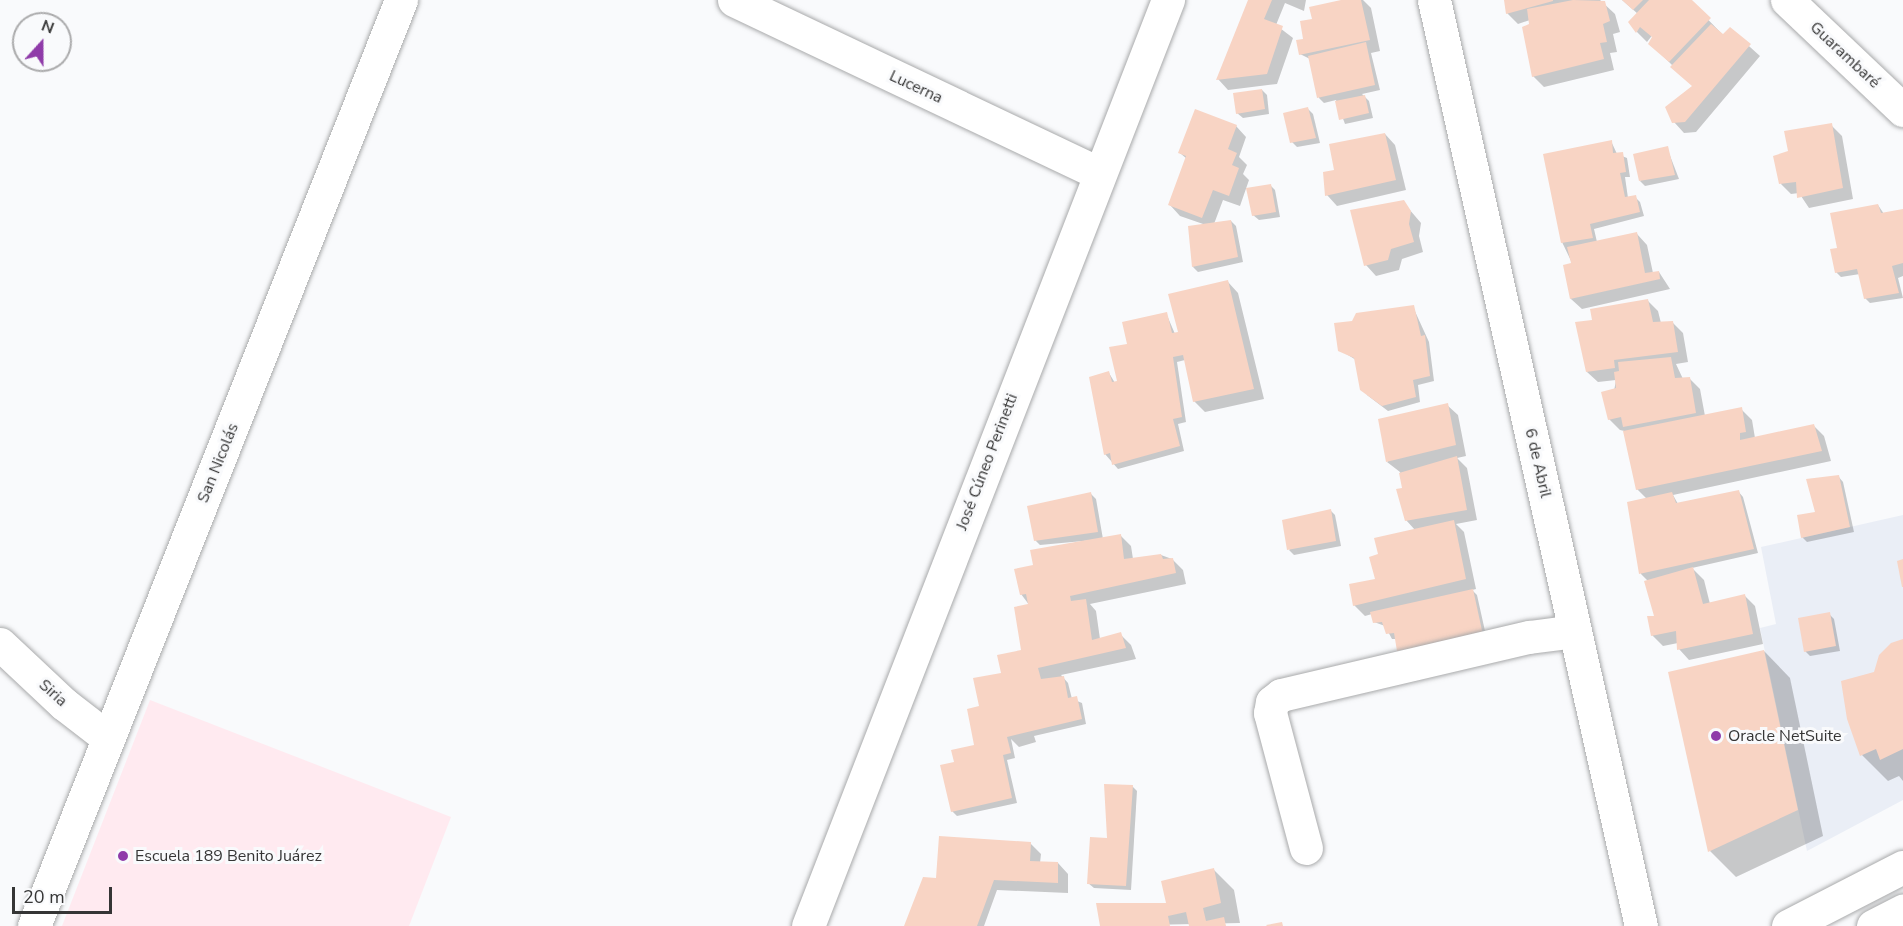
<!DOCTYPE html>
<html>
<head>
<meta charset="utf-8">
<style>
	body { margin:0 }
	#map { position:relative; width:1903px; height:926px; overflow:hidden; background:#f9fafc; font-family:"Nunito Sans",sans-serif }
	div>[style] { position:absolute }
	[style*='--x'] { left:calc(var(--x)*1px); top:calc(var(--y)*1px); width:calc(var(--w)*1px); rotate:calc(var(--a)*1deg) }
	.built>* { inset:0; background:#eaeef6 }
	.education>* { inset:0; background:#ffeaf0 }
	.shadow>* { inset:0; background:#0003 }
	.building>* { inset:0; background:#f8d4c4 }
	.roads { filter:drop-shadow(0 0 2px #a9aaab) drop-shadow(0 0 2px #a9aaab) }
	.minor>* { height:33px; margin:-16.5px; padding:0 16.5px; transform-origin:16.5px; border-radius:16.5px; background:#fff }
	.major>* { height:33px; margin:-16.5px; padding:0 16.5px; transform-origin:16.5px; border-radius:16.5px; background:#fff }
	.dots>* { width:16px; height:16px; translate:-50% -50%; box-sizing:border-box; border:3px solid #f9fafc; border-radius:50% }
	span { translate:-50% -50%; white-space:nowrap; text-align:center; line-height:1.15; -webkit-text-stroke:6px #f9fafc; paint-order:stroke }
	.street-label { font-size:16px; color:#353535 }
	.poi-label { font-size:16px; color:#353535 }
	.left { translate:0 -50%; text-align:left }
	.north { position:absolute; left:12px; top:12px; width:60px; height:60px; box-sizing:border-box; background:#f9fafc; border:2px solid #ababac; border-radius:50%; rotate:21deg; font-size:16px; font-weight:700; line-height:24px; text-align:center; color:#353535 }
	.north::after { content:''; display:block; margin:auto; width:21px; height:27px; background:#8f3ba9; clip-path:polygon(50% 0,100% 100%,50% 72%,0 100%) }
	.scale { position:absolute; left:12px; top:887px; width:100px; height:27px; box-sizing:border-box; border:3px solid #353535; border-top:0; padding-left:8px; font-size:18px; line-height:21px; white-space:nowrap; color:#353535; -webkit-text-stroke:4px #f9fafc; paint-order:stroke }
</style>
</head>
<body>
<div id="map">
	<div class="built">
		<i style="clip-path:polygon(1903px 515px,1903px 800px,1807px 851px,1760px 628px,1776px 624px,1761px 547px)"></i>
	</div>
	<div class="education">
		<i style="clip-path:polygon(150px 700px,451px 817px,409px 926px,62px 926px)"></i>
	</div>
	<div class="shadow">
		<i style="clip-path:polygon(1252px 0,1306px 0,1304px 11px,1285px 3px,1276px 25px,1293px 38px,1277px 84px,1228px 90px,1218px 79px)"></i>
		<i style="clip-path:polygon(1348px 0,1363px 0,1371px 8px,1380px 51px,1371px 53px,1380px 90px,1362px 94px,1369px 101px,1373px 118px,1345px 124px,1336px 100px,1324px 103px,1319px 98px,1310px 59px,1300px 54px,1314px 20px)"></i>
		<i style="clip-path:polygon(1506px 0,1600px 0,1615px 14px,1620px 32px,1613px 34px,1617px 52px,1610px 53px,1614px 70px,1544px 87px,1533px 76px,1530px 20px,1518px 24px,1507px 13px)"></i>
		<i style="clip-path:polygon(1622px 0,1689px 0,1724px 36px,1730px 29px,1760px 56px,1696px 132px,1684px 133px,1674px 122px,1694px 87px,1661px 54px,1654px 33px,1647px 42px,1637px 32px,1638px 14px)"></i>
		<i style="clip-path:polygon(1262px 90px,1267px 95px,1269px 114px,1243px 118px,1237px 113px)"></i>
		<i style="clip-path:polygon(1308px 109px,1313px 114px,1320px 143px,1297px 147px,1292px 142px)"></i>
		<i style="clip-path:polygon(1831px 125px,1842px 136px,1853px 199px,1809px 208px,1799px 193px,1791px 194px,1781px 184px,1790px 152px)"></i>
		<i style="clip-path:polygon(1236px 126px,1246px 137px,1239px 157px,1247px 165px,1243px 174px,1249px 180px,1240px 206px,1223px 200px,1214px 224px,1231px 221px,1236px 226px,1243px 262px,1198px 272px,1193px 267px,1206px 225px,1180px 216px,1170px 205px,1187px 159px,1180px 153px)"></i>
		<i style="clip-path:polygon(1385px 134px,1395px 145px,1406px 190px,1337px 206px,1327px 195px)"></i>
		<i style="clip-path:polygon(1611px 141px,1617px 154px,1627px 158px,1630px 177px,1625px 177px,1628px 198px,1635px 197px,1640px 202px,1644px 216px,1594px 229px,1597px 242px,1637px 234px,1647px 245px,1653px 273px,1659px 272px,1670px 289px,1582px 309px,1571px 299px,1573px 265px,1562px 242px)"></i>
		<i style="clip-path:polygon(1667px 148px,1679px 179px,1645px 186px,1640px 181px)"></i>
		<i style="clip-path:polygon(1270px 185px,1275px 190px,1280px 217px,1259px 220px,1253px 215px)"></i>
		<i style="clip-path:polygon(1403px 202px,1421px 223px,1419px 236px,1423px 252px,1402px 259px,1399px 270px,1376px 276px,1366px 265px)"></i>
		<i style="clip-path:polygon(1878px 205px,1884px 214px,1903px 211px,1903px 276px,1898px 278px,1903px 298px,1870px 303px,1865px 298px,1860px 274px,1841px 277px,1836px 272px,1839px 250px)"></i>
		<i style="clip-path:polygon(1228px 282px,1238px 293px,1264px 399px,1205px 412px,1194px 401px,1185px 360px,1177px 362px,1186px 422px,1178px 424px,1184px 451px,1118px 469px,1105px 454px,1109px 373px,1115px 383px,1119px 382px,1129px 345px,1166px 313px,1175px 334px,1180px 333px)"></i>
		<i style="clip-path:polygon(1648px 301px,1658px 311px,1661px 323px,1672px 322px,1683px 333px,1688px 362px,1676px 364px,1683px 379px,1689px 378px,1700px 389px,1705px 416px,1741px 409px,1752px 420px,1755px 438px,1813px 425px,1824px 436px,1831px 461px,1673px 495px,1678px 504px,1738px 491px,1743px 497px,1758px 553px,1692px 568px,1704px 580px,1710px 604px,1744px 595px,1755px 606px,1763px 644px,1689px 660px,1679px 649px,1678px 643px,1663px 646px,1652px 635px,1656px 617px,1648px 581px,1641px 574px,1629px 503px,1647px 499px,1637px 489px,1629px 432px,1620px 430px,1609px 419px,1616px 380px,1598px 382px,1587px 372px,1594px 321px)"></i>
		<i style="clip-path:polygon(1413px 307px,1429px 342px,1434px 381px,1418px 385px,1420px 402px,1388px 411px,1367px 395px,1356px 360px,1340px 350px,1353px 322px)"></i>
		<i style="clip-path:polygon(1447px 405px,1458px 415px,1466px 456px,1457px 458px,1467px 468px,1477px 520px,1456px 524px,1464px 532px,1476px 589px,1472px 590px,1477px 595px,1487px 640px,1392px 639px,1385px 626px,1374px 622px,1372px 614px,1365px 616px,1354px 605px,1377px 580px,1380px 555px,1415px 530px,1406px 520px,1405px 488px,1400px 472px,1387px 462px)"></i>
		<i style="clip-path:polygon(1838px 476px,1843px 482px,1854px 532px,1807px 542px,1802px 537px)"></i>
		<i style="clip-path:polygon(1091px 494px,1096px 499px,1103px 539px,1121px 536px,1131px 546px,1133px 559px,1161px 555px,1172px 559px,1183px 570px,1186px 584px,1090px 604px,1096px 611px,1100px 639px,1120px 634px,1131px 645px,1136px 659px,1061px 675px,1068px 683px,1072px 699px,1082px 703px,1086px 724px,1034px 736px,1036px 742px,1019px 747px,1011px 739px,1015px 758px,1007px 760px,1017px 803px,957px 816px,952px 811px,955px 763px,976px 746px,979px 708px,1023px 652px,1030px 606px,1021px 594px,1035px 566px,1094px 540px,1040px 545px,1035px 540px)"></i>
		<i style="clip-path:polygon(1330px 510px,1335px 515px,1341px 546px,1294px 555px,1289px 550px)"></i>
		<i style="clip-path:polygon(1829px 614px,1834px 619px,1840px 651px,1810px 656px,1805px 651px)"></i>
		<i style="clip-path:polygon(1903px 641px,1903px 781px,1899px 776px,1888px 781px,1862px 755px,1875px 673px)"></i>
		<i style="clip-path:polygon(1764px 651px,1790px 678px,1823px 836px,1736px 877px,1710px 851px)"></i>
		<i style="clip-path:polygon(1132px 786px,1137px 791px,1131px 890px,1094px 888px,1088px 883px)"></i>
		<i style="clip-path:polygon(1030px 843px,1041px 854px,1040px 863px,1058px 863px,1068px 874px,1068px 893px,997px 890px,984px 926px,906px 926px,937px 879px)"></i>
		<i style="clip-path:polygon(1214px 870px,1234px 890px,1240px 923px,1102px 926px,1167px 905px)"></i>
	</div>
	<div class="building">
		<i style="clip-path:polygon(1248px 0,1272px 0,1264px 19px,1283px 26px,1267px 74px,1216px 80px)"></i>
		<i style="clip-path:polygon(1341px 0,1361px 0,1370px 40px,1299px 55px,1296px 40px,1303px 39px,1300px 21px,1312px 19px,1309px 7px)"></i>
		<i style="clip-path:polygon(1504px 0,1553px 0,1553px 1px,1506px 14px)"></i>
		<i style="clip-path:polygon(1573px 0,1605px 1px,1610px 21px,1603px 24px,1607px 42px,1600px 43px,1604px 59px,1532px 77px,1522px 27px,1529px 24px,1527px 9px)"></i>
		<i style="clip-path:polygon(1622px 0,1643px 0,1633px 10px)"></i>
		<i style="clip-path:polygon(1649px 0,1692px 0,1711px 18px,1669px 62px,1648px 44px,1652px 37px,1640px 27px,1636px 33px,1628px 22px)"></i>
		<i style="clip-path:polygon(1711px 24px,1723px 34px,1730px 27px,1751px 44px,1685px 122px,1672px 123px,1665px 107px,1692px 86px,1670px 67px)"></i>
		<i style="clip-path:polygon(1366px 42px,1375px 85px,1317px 98px,1308px 56px)"></i>
		<i style="clip-path:polygon(1262px 89px,1265px 109px,1236px 114px,1233px 93px)"></i>
		<i style="clip-path:polygon(1365px 95px,1369px 113px,1339px 120px,1335px 101px)"></i>
		<i style="clip-path:polygon(1308px 107px,1316px 138px,1290px 143px,1283px 113px)"></i>
		<i style="clip-path:polygon(1195px 109px,1237px 125px,1228px 149px,1237px 153px,1232px 165px,1239px 168px,1229px 196px,1213px 190px,1202px 218px,1168px 205px,1186px 156px,1178px 153px)"></i>
		<i style="clip-path:polygon(1832px 123px,1843px 188px,1797px 198px,1796px 182px,1779px 184px,1773px 156px,1788px 151px,1784px 131px)"></i>
		<i style="clip-path:polygon(1385px 133px,1396px 180px,1325px 196px,1323px 172px,1334px 170px,1329px 144px)"></i>
		<i style="clip-path:polygon(1612px 140px,1613px 153px,1623px 152px,1626px 172px,1620px 173px,1625px 197px,1636px 195px,1640px 212px,1590px 224px,1593px 238px,1561px 243px,1543px 154px)"></i>
		<i style="clip-path:polygon(1668px 146px,1675px 175px,1639px 181px,1633px 154px)"></i>
		<i style="clip-path:polygon(1271px 184px,1276px 212px,1252px 216px,1246px 188px)"></i>
		<i style="clip-path:polygon(1404px 200px,1411px 211px,1409px 224px,1414px 242px,1391px 249px,1388px 260px,1364px 266px,1350px 210px)"></i>
		<i style="clip-path:polygon(1878px 204px,1881px 213px,1903px 209px,1903px 263px,1892px 266px,1899px 293px,1864px 299px,1857px 269px,1835px 273px,1830px 249px,1837px 248px,1830px 213px)"></i>
		<i style="clip-path:polygon(1231px 220px,1238px 257px,1192px 267px,1188px 226px)"></i>
		<i style="clip-path:polygon(1637px 232px,1645px 273px,1659px 271px,1660px 279px,1570px 299px,1563px 265px,1571px 263px,1567px 247px)"></i>
		<i style="clip-path:polygon(1228px 280px,1254px 389px,1193px 402px,1183px 355px,1173px 357px,1182px 417px,1173px 419px,1180px 446px,1112px 465px,1110px 453px,1104px 455px,1089px 377px,1109px 371px,1112px 382px,1117px 381px,1109px 347px,1127px 344px,1122px 322px,1167px 312px,1172px 333px,1178px 332px,1168px 294px)"></i>
		<i style="clip-path:polygon(1648px 299px,1653px 322px,1673px 321px,1678px 352px,1614px 360px,1615px 368px,1586px 372px,1575px 322px,1592px 320px,1590px 309px)"></i>
		<i style="clip-path:polygon(1414px 305px,1421px 336px,1425px 335px,1430px 376px,1413px 380px,1416px 397px,1382px 406px,1360px 390px,1354px 358px,1338px 351px,1334px 323px,1352px 321px,1356px 313px)"></i>
		<i style="clip-path:polygon(1671px 357px,1675px 378px,1690px 377px,1696px 413px,1623px 427px,1621px 417px,1608px 420px,1601px 392px,1616px 388px,1614px 372px,1619px 371px,1618px 362px)"></i>
		<i style="clip-path:polygon(1448px 403px,1456px 445px,1386px 462px,1378px 419px)"></i>
		<i style="clip-path:polygon(1742px 407px,1746px 432px,1740px 433px,1740px 440px,1814px 424px,1822px 451px,1636px 490px,1623px 431px)"></i>
		<i style="clip-path:polygon(1457px 456px,1467px 510px,1405px 521px,1396px 489px,1402px 488px,1399px 473px)"></i>
		<i style="clip-path:polygon(1839px 475px,1850px 527px,1801px 538px,1797px 515px,1815px 512px,1806px 479px)"></i>
		<i style="clip-path:polygon(1739px 490px,1754px 549px,1639px 574px,1627px 502px,1672px 492px,1676px 503px)"></i>
		<i style="clip-path:polygon(1091px 492px,1098px 532px,1034px 541px,1027px 506px)"></i>
		<i style="clip-path:polygon(1331px 509px,1336px 541px,1287px 550px,1282px 520px)"></i>
		<i style="clip-path:polygon(1454px 520px,1466px 579px,1353px 606px,1349px 584px,1375px 579px,1369px 557px,1378px 554px,1374px 538px)"></i>
		<i style="clip-path:polygon(1121px 534px,1124px 559px,1161px 554px,1163px 559px,1173px 558px,1176px 573px,1070px 596px,1071px 601px,1086px 599px,1092px 640px,1121px 632px,1126px 648px,1038px 668px,1041px 679px,1064px 676px,1068px 698px,1077px 696px,1082px 719px,1007px 737px,1011px 753px,1003px 755px,1012px 798px,951px 812px,940px 765px,954px 762px,951px 750px,974px 745px,967px 709px,979px 706px,973px 678px,1001px 673px,997px 655px,1021px 650px,1014px 607px,1028px 604px,1026px 594px,1020px 595px,1014px 569px,1033px 565px,1030px 550px)"></i>
		<i style="clip-path:polygon(1903px 559px,1903px 587px,1902px 587px,1897px 561px)"></i>
		<i style="clip-path:polygon(1693px 567px,1703px 604px,1745px 594px,1753px 634px,1677px 650px,1676px 631px,1651px 636px,1647px 616px,1654px 616px,1644px 581px)"></i>
		<i style="clip-path:polygon(1473px 589px,1483px 635px,1397px 651px,1394px 633px,1386px 634px,1382px 622px,1373px 623px,1370px 612px)"></i>
		<i style="clip-path:polygon(1830px 612px,1836px 646px,1804px 652px,1798px 618px)"></i>
		<i style="clip-path:polygon(1903px 639px,1903px 749px,1880px 760px,1876px 749px,1860px 756px,1847px 719px,1841px 681px,1874px 672px,1879px 655px,1891px 643px)"></i>
		<i style="clip-path:polygon(1764px 650px,1798px 810px,1708px 852px,1668px 672px)"></i>
		<i style="clip-path:polygon(1104px 784px,1133px 785px,1126px 886px,1087px 884px,1090px 837px,1107px 838px)"></i>
		<i style="clip-path:polygon(939px 836px,1031px 842px,1030px 861px,1058px 862px,1058px 883px,994px 880px,977px 926px,904px 926px,923px 877px,936px 878px)"></i>
		<i style="clip-path:polygon(1214px 868px,1221px 903px,1203px 908px,1206px 921px,1224px 917px,1226px 926px,1189px 926px,1186px 912px,1168px 916px,1170px 926px,1100px 926px,1096px 903px,1166px 903px,1161px 881px)"></i>
		<i style="clip-path:polygon(1282px 922px,1283px 926px,1267px 926px,1266px 925px)"></i>
	</div>
	<div class="roads">
		<div class="minor">
			<i style="--x:734;--y:0;--w:403;--a:25.4"></i>
			<i style="--x:1434;--y:0;--w:949;--a:77.4"></i>
			<i style="--x:1787;--y:0;--w:160;--a:43.5"></i>
			<i style="--x:0;--y:644;--w:88;--a:43.2"></i>
			<i style="--x:64;--y:704;--w:56;--a:37.7"></i>
			<i style="--x:1306;--y:848;--w:140;--a:-104.9"></i>
			<i style="--x:1270;--y:713;--w:11;--a:-80"></i>
			<i style="--x:1272;--y:702;--w:11;--a:-38"></i>
			<i style="--x:1281;--y:695;--w:255;--a:-13.2"></i>
			<i style="--x:1529;--y:637;--w:46;--a:-7.4"></i>
			<i style="--x:34;--y:926;--w:996;--a:-68.38"></i>
			<i style="--x:808;--y:926;--w:994;--a:-68.76"></i>
		</div>
		<div class="major">
			<i style="--x:1788;--y:926;--w:129;--a:-27.2"></i>
			<i style="--x:1873;--y:926;--w:34;--a:-27"></i>
		</div>
	</div>
	<div class="dots">
		<i style="left:1716px;top:736px;background:#8f3ba9"></i>
		<i style="left:123px;top:856px;background:#8f3ba9"></i>
	</div>
	<div class="street-label">
		<span style="left:1845px;top:55px;rotate:43deg">Guarambaré</span>
		<span style="left:916px;top:87px;rotate:25deg">Lucerna</span>
		<span style="left:987px;top:462px;rotate:-69deg">José Cúneo Perinetti</span>
		<span style="left:218px;top:463px;rotate:-68deg">San Nicolás</span>
		<span style="left:1538px;top:463px;rotate:77deg">6 de Abril</span>
		<span style="left:53px;top:693px;rotate:42deg">Siria</span>
	</div>
	<div class="poi-label">
		<span class="left" style="left:1728px;top:736px">Oracle NetSuite</span>
		<span class="left" style="left:135px;top:856px">Escuela 189 Benito Juárez</span>
	</div>
	<div class="north">N</div>
	<div class="scale">20 m</div>
</div>
</body>
</html>
